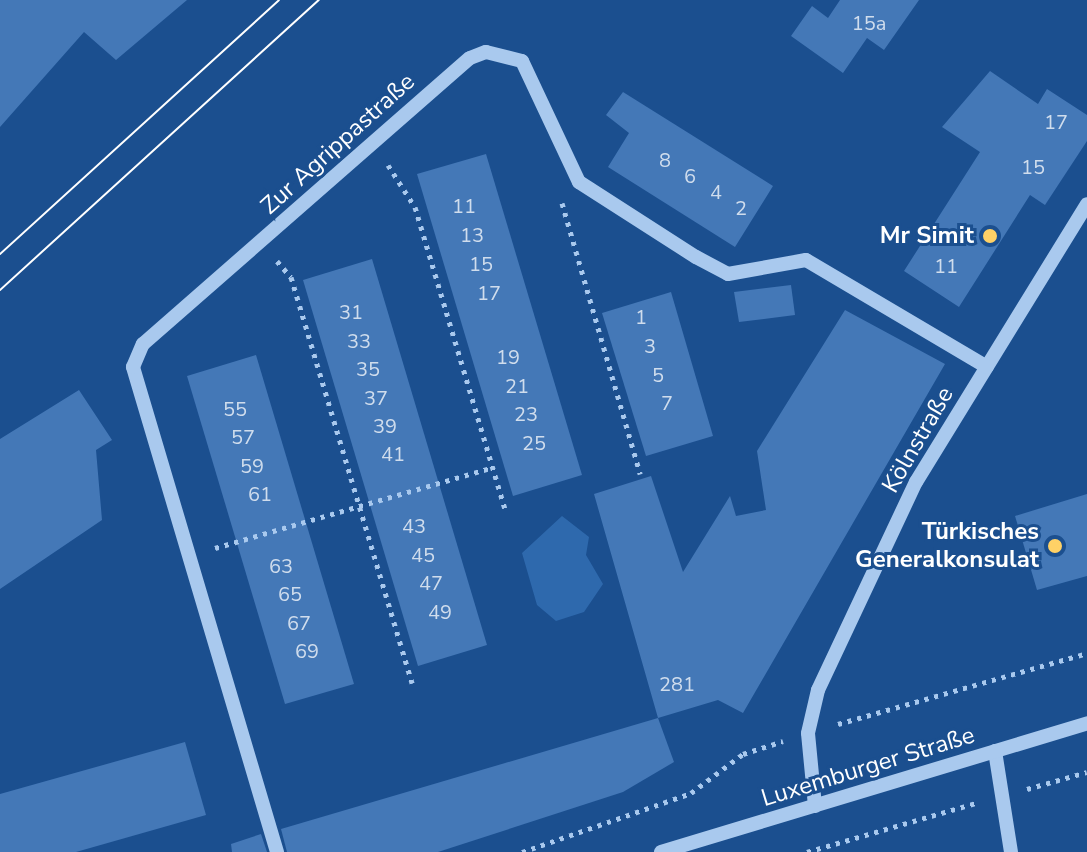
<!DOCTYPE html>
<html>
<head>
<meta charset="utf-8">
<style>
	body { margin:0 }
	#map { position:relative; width:1087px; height:852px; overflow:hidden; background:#1b4f8f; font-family:"Nunito Sans",sans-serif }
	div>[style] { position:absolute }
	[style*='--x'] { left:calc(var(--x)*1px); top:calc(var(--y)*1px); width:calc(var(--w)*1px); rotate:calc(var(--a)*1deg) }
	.green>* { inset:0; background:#2e69ad }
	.building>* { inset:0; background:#4478b7 }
	.path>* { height:5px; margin-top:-2.5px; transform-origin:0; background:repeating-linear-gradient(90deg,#a9c9ee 0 4px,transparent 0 10px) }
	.minor>* { height:14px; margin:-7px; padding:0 7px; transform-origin:7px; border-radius:7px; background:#a9c9ee }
	.tram>* { height:2px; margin:-1px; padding:0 1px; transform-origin:1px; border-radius:1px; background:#fff }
	.dots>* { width:22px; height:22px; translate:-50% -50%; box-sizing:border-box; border:4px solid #1b4f8f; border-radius:50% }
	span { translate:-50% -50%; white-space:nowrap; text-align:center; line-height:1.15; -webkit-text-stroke:6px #1b4f8f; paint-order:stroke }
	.number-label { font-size:20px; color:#d0dded }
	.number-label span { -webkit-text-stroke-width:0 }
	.street-label { font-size:24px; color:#fff }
	.poi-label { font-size:24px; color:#fff; font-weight:700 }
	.right { translate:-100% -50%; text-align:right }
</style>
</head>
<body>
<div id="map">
	<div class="green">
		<i style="clip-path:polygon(562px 516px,589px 537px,586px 555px,603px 584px,584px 612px,556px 621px,537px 605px,522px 553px)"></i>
	</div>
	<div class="building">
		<i style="clip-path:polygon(0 0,187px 0,116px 60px,84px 32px,0 127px)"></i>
		<i style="clip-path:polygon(840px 0,919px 0,884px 50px,867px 38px,843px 73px,791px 36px,812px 6px,828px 18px)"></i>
		<i style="clip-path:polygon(990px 71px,1038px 104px,1047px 89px,1087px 115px,1087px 141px,1045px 205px,1030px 195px,959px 307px,904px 271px,980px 152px,942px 127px)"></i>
		<i style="clip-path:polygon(623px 92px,773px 186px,735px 247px,608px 167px,629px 133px,606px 115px)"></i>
		<i style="clip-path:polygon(486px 154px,582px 475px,513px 496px,417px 174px)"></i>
		<i style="clip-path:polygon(372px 259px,487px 645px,418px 666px,303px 280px)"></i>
		<i style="clip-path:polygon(791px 285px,795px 315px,739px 322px,734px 292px)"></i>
		<i style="clip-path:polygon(671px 292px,713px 436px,646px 456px,602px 313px)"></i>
		<i style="clip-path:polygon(845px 310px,945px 364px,743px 713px,718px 700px,658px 718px,594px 494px,651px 476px,683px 572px,730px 496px,736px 516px,766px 510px,757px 451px)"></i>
		<i style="clip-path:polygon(256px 355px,354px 684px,285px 704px,187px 376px)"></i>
		<i style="clip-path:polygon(79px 390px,112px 440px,96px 450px,102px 520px,0 589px,0 439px)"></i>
		<i style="clip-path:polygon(1087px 494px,1087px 576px,1037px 590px,1015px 516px)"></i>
		<i style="clip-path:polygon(658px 718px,674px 762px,623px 792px,438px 852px,287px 852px,281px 829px)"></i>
		<i style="clip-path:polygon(185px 742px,206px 815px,76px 852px,0 852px,0 794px)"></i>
		<i style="clip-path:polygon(261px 834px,267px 852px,232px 852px,231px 844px)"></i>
	</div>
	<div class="path">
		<i style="--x:388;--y:165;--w:50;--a:57.3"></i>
		<i style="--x:415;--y:207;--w:314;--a:73.4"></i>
		<i style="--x:562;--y:203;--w:282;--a:73.9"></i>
		<i style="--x:277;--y:261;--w:21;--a:49"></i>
		<i style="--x:291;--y:277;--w:424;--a:73.4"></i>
		<i style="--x:215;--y:548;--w:290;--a:-16.2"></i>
		<i style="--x:838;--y:724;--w:259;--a:-15.9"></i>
		<i style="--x:1027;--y:789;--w:62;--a:-15.8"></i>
		<i style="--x:522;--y:852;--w:179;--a:-19.2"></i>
		<i style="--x:691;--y:793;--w:65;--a:-36.9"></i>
		<i style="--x:743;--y:754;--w:42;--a:-18"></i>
		<i style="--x:807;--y:852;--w:179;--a:-16.2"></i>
	</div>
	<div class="minor">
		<i style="--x:995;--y:751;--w:102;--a:81"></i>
		<i style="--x:815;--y:806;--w:73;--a:-95.5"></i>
		<i style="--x:808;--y:733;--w:44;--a:-76.9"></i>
		<i style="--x:818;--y:690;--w:230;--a:-64.8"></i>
		<i style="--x:916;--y:482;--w:326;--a:-58.4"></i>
		<i style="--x:277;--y:852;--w:506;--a:-106.54"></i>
		<i style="--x:133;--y:367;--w:25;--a:-67"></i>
		<i style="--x:143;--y:344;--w:434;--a:-41.2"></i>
		<i style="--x:470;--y:58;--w:17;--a:-21"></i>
		<i style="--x:486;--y:52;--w:37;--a:14"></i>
		<i style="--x:522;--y:61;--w:134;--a:64.8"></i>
		<i style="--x:579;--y:182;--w:139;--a:32.7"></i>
		<i style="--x:696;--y:257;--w:36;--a:28"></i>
		<i style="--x:728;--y:274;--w:79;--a:-10.2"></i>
		<i style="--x:806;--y:260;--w:210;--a:30.6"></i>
		<i style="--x:661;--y:852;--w:445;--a:-16.8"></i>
	</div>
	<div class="tram">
		<i style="--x:0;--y:254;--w:377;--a:-42.3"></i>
		<i style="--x:0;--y:290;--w:431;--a:-42.3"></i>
	</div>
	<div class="dots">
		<i style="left:990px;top:236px;background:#ffd166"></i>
		<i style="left:1055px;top:546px;background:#ffd166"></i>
	</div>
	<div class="number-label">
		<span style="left:869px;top:23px">15a</span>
		<span style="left:1056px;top:122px">17</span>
		<span style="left:665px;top:160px">8</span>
		<span style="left:1033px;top:167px">15</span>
		<span style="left:690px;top:176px">6</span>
		<span style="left:716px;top:192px">4</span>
		<span style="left:464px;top:206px">11</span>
		<span style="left:741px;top:208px">2</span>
		<span style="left:472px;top:235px">13</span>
		<span style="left:481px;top:264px">15</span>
		<span style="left:946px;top:266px">11</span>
		<span style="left:489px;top:293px">17</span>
		<span style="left:351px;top:312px">31</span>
		<span style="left:641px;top:317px">1</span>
		<span style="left:359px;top:341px">33</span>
		<span style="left:650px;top:346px">3</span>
		<span style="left:508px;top:357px">19</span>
		<span style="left:368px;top:369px">35</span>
		<span style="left:658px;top:375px">5</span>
		<span style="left:517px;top:386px">21</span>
		<span style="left:376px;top:398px">37</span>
		<span style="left:667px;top:403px">7</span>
		<span style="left:235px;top:409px">55</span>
		<span style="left:526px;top:414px">23</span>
		<span style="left:385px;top:426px">39</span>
		<span style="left:243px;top:437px">57</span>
		<span style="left:534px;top:443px">25</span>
		<span style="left:393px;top:454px">41</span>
		<span style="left:252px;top:466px">59</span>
		<span style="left:260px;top:494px">61</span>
		<span style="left:414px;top:526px">43</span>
		<span style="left:423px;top:555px">45</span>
		<span style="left:281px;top:566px">63</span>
		<span style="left:431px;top:583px">47</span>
		<span style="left:290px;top:594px">65</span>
		<span style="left:440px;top:612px">49</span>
		<span style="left:299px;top:623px">67</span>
		<span style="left:307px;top:651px">69</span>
		<span style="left:677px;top:684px">281</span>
	</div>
	<div class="street-label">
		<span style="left:338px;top:144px;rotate:-42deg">Zur Agrippastraße</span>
		<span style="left:918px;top:440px;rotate:-60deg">Kölnstraße</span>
		<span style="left:868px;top:767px;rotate:-17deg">Luxemburger Straße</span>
	</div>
	<div class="poi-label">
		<span class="right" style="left:974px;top:236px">Mr Simit</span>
		<span class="right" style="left:1039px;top:546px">Türkisches<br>Generalkonsulat</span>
	</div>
</div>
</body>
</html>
